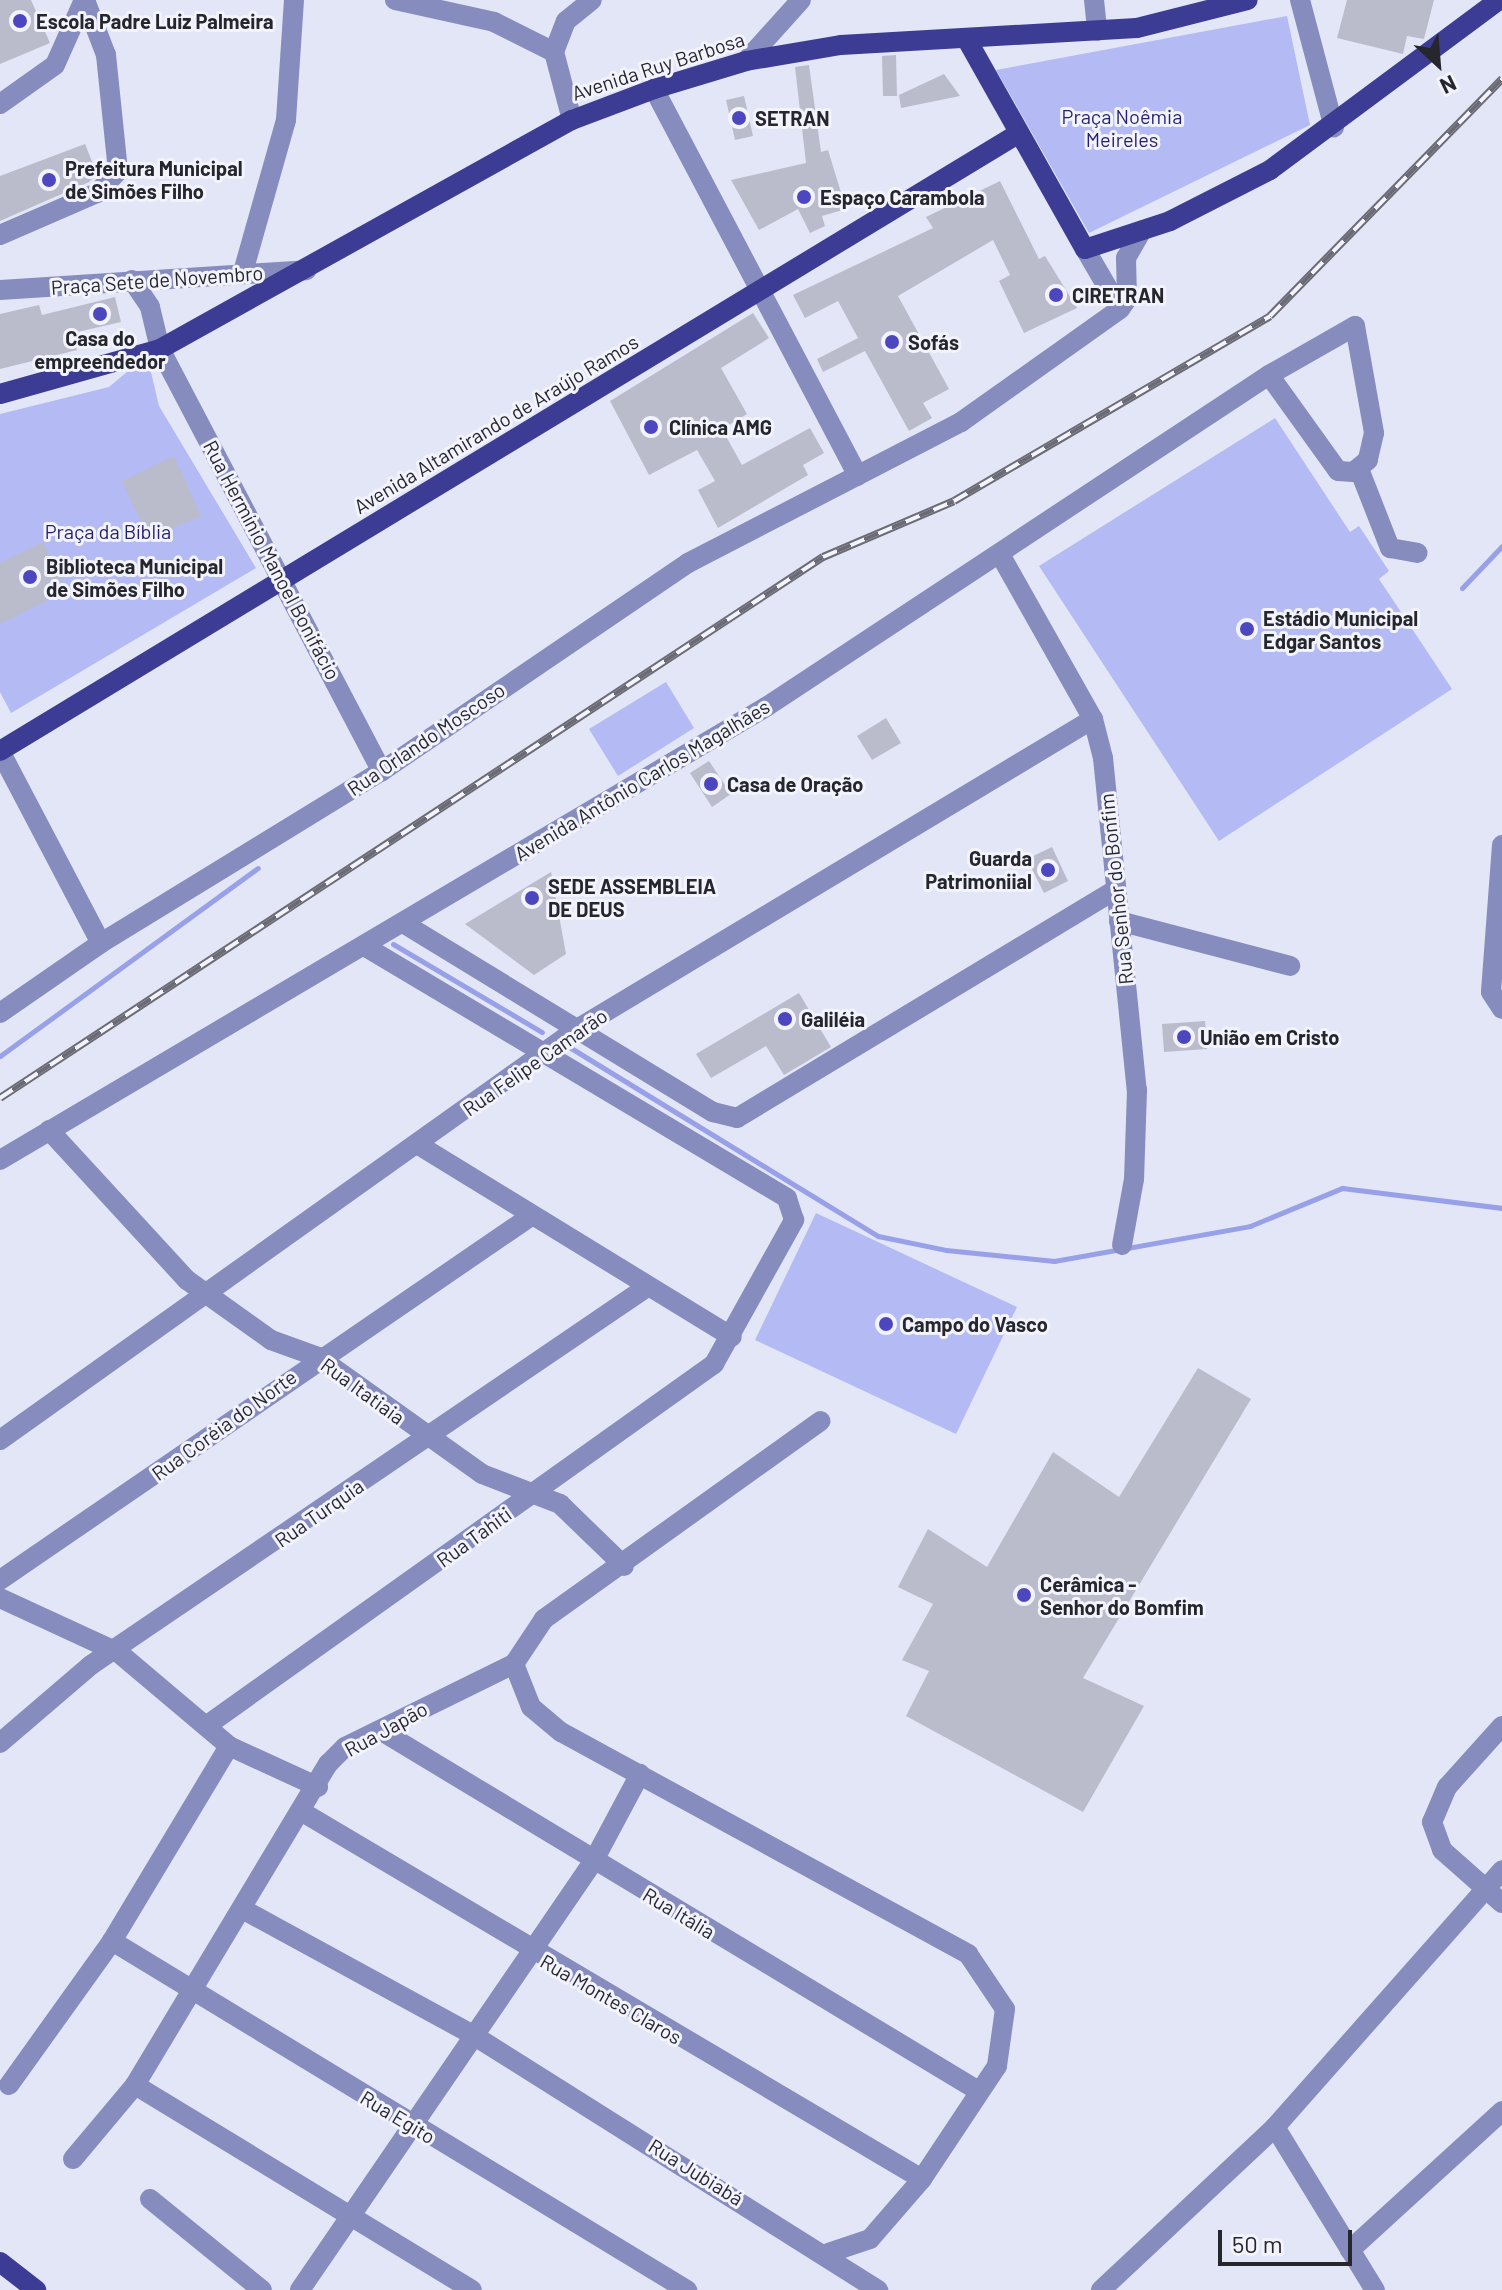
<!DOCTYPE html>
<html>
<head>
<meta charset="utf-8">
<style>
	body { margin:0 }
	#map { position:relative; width:1502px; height:2290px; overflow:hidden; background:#e3e6f6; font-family:Barlow,sans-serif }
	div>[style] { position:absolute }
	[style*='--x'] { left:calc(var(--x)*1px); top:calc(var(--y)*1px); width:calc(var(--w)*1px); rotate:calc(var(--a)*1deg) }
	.green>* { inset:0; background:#b3baf4 }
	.stream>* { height:5px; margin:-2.5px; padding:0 2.5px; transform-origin:2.5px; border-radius:2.5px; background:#98a0e8 }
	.building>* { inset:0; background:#babccc }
	.minor>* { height:20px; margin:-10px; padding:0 10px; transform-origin:10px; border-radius:10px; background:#868cbd }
	.major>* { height:20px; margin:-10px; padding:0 10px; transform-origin:10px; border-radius:10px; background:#3d3c94 }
	.rail>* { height:8px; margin-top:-4px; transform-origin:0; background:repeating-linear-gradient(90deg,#f2f3fd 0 15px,#6a6b75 0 30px); box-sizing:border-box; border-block:2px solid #6a6b75 }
	.dots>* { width:22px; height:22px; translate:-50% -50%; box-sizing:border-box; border:4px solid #f2f3fd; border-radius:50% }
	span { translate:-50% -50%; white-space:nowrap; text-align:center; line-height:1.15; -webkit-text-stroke:6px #f2f3fd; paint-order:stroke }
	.poi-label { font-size:20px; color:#26272d; font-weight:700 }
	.left { translate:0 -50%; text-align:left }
	.right { translate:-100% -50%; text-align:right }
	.street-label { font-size:20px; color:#26272d }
	.park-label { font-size:20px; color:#261f71 }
	.north { position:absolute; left:1398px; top:24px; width:80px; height:80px; -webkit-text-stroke:6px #f2f3fd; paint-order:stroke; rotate:154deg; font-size:22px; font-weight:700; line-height:32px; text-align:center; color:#26272d }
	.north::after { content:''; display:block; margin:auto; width:28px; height:36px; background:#26272d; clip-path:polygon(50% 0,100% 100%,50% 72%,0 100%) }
	.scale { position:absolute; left:1218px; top:2230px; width:134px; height:36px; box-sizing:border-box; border:4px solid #26272d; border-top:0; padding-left:10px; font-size:24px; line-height:28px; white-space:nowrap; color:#26272d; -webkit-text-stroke:6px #f2f3fd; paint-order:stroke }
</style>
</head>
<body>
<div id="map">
	<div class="green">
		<i style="clip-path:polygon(1287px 16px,1310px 125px,1089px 233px,996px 70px)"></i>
		<i style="clip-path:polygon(150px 368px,159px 406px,256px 568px,11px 713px,0 692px,0 414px,109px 387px,127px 372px)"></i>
		<i style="clip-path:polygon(1275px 418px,1350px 532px,1359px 526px,1389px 571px,1379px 579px,1452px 689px,1219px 841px,1039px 566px)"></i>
		<i style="clip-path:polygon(666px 682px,694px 728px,618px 776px,589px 729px)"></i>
		<i style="clip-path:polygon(816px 1213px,1017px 1307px,956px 1434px,755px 1340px)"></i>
	</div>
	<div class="stream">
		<i style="--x:1462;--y:588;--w:58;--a:-46.4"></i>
		<i style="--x:393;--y:944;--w:173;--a:30.6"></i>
		<i style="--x:566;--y:1045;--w:366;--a:31.5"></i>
		<i style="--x:878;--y:1236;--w:69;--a:11.6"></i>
		<i style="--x:946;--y:1250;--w:109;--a:5.8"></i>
		<i style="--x:1054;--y:1261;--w:199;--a:-10.1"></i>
		<i style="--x:1250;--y:1226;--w:100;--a:-22.4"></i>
		<i style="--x:1342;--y:1188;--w:161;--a:7.1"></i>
		<i style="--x:0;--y:1056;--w:319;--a:-36.1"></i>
	</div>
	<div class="building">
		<i style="clip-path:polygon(0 0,31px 0,50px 43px,0 64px)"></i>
		<i style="clip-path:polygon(1347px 0,1434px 0,1424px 39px,1407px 36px,1403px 54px,1337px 38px)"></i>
		<i style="clip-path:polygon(896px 55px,897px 96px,883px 96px,882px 56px)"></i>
		<i style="clip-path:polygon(809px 65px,821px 152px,828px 150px,846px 209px,822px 216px,825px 226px,810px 233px,798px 209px,759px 230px,731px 180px,806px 163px,795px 67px)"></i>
		<i style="clip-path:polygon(944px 74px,960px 96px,901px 108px,899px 95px)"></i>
		<i style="clip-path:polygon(744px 96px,753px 136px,735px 140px,726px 100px)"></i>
		<i style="clip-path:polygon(85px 144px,97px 174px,89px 182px,0 221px,0 176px)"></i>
		<i style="clip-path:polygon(1000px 181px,1039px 259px,1045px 256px,1077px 308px,1024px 333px,999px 281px,1010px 275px,993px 240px,898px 296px,949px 389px,923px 403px,932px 418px,909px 431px,865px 351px,823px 372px,817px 359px,858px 338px,838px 301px,805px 318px,793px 295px,933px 228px,926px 217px)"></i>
		<i style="clip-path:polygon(115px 297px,121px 322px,73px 333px,77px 350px,0 369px,0 314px,39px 305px,42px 315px)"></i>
		<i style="clip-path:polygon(753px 313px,769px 338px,721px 368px,747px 414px,722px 429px,742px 465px,810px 428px,824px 453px,803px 465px,808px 475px,718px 528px,698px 490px,715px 481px,697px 450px,649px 475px,610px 401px)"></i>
		<i style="clip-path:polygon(174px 456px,201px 516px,149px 538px,122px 481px)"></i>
		<i style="clip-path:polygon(43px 542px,66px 591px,0 624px,0 563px)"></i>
		<i style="clip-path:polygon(886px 718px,901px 743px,872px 760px,857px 736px)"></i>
		<i style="clip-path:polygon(709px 761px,731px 794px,712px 807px,690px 773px)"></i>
		<i style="clip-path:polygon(1052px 847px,1068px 881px,1044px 893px,1027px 859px)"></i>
		<i style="clip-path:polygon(551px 872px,566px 954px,534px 975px,465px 924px)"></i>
		<i style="clip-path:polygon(799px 993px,831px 1047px,784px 1075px,766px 1046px,711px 1078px,696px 1054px)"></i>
		<i style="clip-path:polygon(1205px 1021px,1207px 1049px,1164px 1052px,1162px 1024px)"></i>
		<i style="clip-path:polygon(1198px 1368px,1251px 1399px,1083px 1678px,1144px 1706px,1083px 1812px,906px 1716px,929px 1671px,902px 1660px,933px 1604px,898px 1587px,928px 1529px,987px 1567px,1053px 1452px,1119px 1497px)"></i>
	</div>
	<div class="minor">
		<i style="--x:395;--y:0;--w:101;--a:12.5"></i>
		<i style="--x:494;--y:22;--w:67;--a:26.6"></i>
		<i style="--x:1094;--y:0;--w:31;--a:84"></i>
		<i style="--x:1300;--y:0;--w:132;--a:75.1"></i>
		<i style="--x:746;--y:61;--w:82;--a:-48"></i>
		<i style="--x:654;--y:89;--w:437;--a:62.2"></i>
		<i style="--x:0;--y:104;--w:67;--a:-35.3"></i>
		<i style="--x:55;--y:65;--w:71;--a:-66"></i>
		<i style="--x:572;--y:120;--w:70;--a:-104.8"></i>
		<i style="--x:554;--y:52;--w:33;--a:-69"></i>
		<i style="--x:566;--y:21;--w:33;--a:-39"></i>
		<i style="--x:0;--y:235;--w:106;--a:-23.4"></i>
		<i style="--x:97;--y:193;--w:30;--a:-46"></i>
		<i style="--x:118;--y:171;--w:117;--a:-95.9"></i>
		<i style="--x:106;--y:55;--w:59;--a:-110.9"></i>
		<i style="--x:1085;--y:249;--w:69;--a:59.7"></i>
		<i style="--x:243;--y:272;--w:158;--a:-74.2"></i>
		<i style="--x:286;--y:120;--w:120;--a:-86.2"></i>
		<i style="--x:132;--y:280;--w:32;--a:56"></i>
		<i style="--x:150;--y:307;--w:43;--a:76.6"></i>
		<i style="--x:160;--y:349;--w:477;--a:62.3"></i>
		<i style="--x:0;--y:290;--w:307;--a:-3.7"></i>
		<i style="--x:1359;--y:469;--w:85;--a:68.6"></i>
		<i style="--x:1390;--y:548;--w:28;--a:10"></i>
		<i style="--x:1001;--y:556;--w:187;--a:60.6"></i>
		<i style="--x:1093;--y:719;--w:40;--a:75.6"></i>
		<i style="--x:1103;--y:758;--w:334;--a:84.2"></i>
		<i style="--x:1137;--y:1090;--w:89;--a:91.9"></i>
		<i style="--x:1134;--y:1179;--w:67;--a:100.3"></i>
		<i style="--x:0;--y:751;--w:217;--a:62.3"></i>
		<i style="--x:1502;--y:845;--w:147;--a:94.3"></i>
		<i style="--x:1491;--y:992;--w:20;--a:57"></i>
		<i style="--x:1119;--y:921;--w:177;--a:14.7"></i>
		<i style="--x:403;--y:923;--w:363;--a:31.4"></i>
		<i style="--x:713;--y:1112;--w:25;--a:14"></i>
		<i style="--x:737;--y:1118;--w:440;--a:-31.1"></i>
		<i style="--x:0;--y:1013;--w:123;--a:-34.7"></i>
		<i style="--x:101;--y:943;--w:329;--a:-31.5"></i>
		<i style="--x:382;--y:771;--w:370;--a:-34.2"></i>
		<i style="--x:688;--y:563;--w:307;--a:-27.3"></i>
		<i style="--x:961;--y:422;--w:195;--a:-35.4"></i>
		<i style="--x:1120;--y:309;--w:12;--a:-55"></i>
		<i style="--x:1127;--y:299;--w:41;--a:-91.4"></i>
		<i style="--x:1126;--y:258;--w:32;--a:-60"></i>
		<i style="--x:49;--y:1130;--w:204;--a:47.4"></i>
		<i style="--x:187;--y:1280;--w:103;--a:35.5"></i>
		<i style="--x:271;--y:1340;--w:50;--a:19.9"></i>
		<i style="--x:318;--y:1357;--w:201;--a:35.5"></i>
		<i style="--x:482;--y:1474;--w:84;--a:21"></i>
		<i style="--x:560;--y:1504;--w:89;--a:44.1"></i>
		<i style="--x:417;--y:1144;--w:369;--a:31.5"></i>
		<i style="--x:0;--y:1160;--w:890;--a:-30.6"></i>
		<i style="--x:766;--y:707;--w:603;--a:-33.43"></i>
		<i style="--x:1269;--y:375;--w:99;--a:-29.7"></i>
		<i style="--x:1355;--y:326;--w:109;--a:79.9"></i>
		<i style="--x:1374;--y:433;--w:28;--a:103"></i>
		<i style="--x:1368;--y:460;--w:19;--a:141"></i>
		<i style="--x:1353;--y:472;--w:15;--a:-176"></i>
		<i style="--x:1338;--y:471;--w:118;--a:-125.7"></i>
		<i style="--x:0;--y:1440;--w:708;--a:-35.46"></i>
		<i style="--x:577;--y:1029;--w:602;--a:-31"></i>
		<i style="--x:0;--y:1580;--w:640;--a:-34.43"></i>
		<i style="--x:0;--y:1598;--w:131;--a:24.8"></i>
		<i style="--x:119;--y:1653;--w:144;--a:40.2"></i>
		<i style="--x:229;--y:1746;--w:98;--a:24.7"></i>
		<i style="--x:514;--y:1664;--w:46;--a:68.4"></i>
		<i style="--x:531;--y:1707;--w:39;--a:40"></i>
		<i style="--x:561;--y:1732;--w:464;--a:28.6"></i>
		<i style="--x:968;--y:1954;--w:66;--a:56.1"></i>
		<i style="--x:1005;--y:2009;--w:58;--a:98"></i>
		<i style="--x:997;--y:2066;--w:136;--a:123.6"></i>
		<i style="--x:922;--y:2179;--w:79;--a:130.9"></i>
		<i style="--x:870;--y:2239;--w:44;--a:161.6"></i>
		<i style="--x:206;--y:1726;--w:624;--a:-35.47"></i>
		<i style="--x:714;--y:1364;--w:165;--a:-60.9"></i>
		<i style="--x:794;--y:1220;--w:23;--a:-108"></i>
		<i style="--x:787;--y:1198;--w:492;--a:-149.2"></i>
		<i style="--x:1502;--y:1726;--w:82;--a:132"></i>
		<i style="--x:1447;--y:1787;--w:38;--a:113"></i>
		<i style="--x:1432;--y:1822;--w:30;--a:70"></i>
		<i style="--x:1442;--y:1850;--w:80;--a:41.5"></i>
		<i style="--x:383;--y:1732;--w:694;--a:31.08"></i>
		<i style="--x:0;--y:1743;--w:120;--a:-40.6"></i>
		<i style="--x:91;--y:1665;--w:669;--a:-34.21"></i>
		<i style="--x:304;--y:1813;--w:718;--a:30.64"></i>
		<i style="--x:244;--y:1910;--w:261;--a:28.6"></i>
		<i style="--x:473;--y:2035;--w:479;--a:32.2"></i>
		<i style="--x:112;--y:1941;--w:673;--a:31.26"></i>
		<i style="--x:9;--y:2085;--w:177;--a:-54.4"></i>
		<i style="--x:112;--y:1941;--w:227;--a:-59"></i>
		<i style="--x:135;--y:2085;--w:394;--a:31.3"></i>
		<i style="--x:1275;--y:2127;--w:191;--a:58.5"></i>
		<i style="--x:73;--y:2159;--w:97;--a:-50"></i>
		<i style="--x:135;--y:2085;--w:375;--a:-59"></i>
		<i style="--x:328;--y:1764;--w:24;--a:-45"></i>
		<i style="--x:345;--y:1747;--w:188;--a:-26.2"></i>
		<i style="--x:514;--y:1664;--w:54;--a:-56.3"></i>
		<i style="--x:544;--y:1619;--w:340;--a:-35.6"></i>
		<i style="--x:150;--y:2199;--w:144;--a:39.1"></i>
		<i style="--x:1350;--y:2250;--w:206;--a:-42.4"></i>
		<i style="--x:300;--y:2290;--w:519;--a:-55.61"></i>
		<i style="--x:593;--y:1862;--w:100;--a:-61.9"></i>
		<i style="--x:1101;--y:2290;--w:238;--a:-43.1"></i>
		<i style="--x:1275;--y:2127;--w:343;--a:-48.5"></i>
	</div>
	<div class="major">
		<i style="--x:966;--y:38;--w:242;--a:60.6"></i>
		<i style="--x:1085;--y:249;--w:89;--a:-18.2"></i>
		<i style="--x:1170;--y:221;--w:112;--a:-27"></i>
		<i style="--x:1270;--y:170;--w:285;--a:-36.6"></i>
		<i style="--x:0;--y:394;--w:166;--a:-15.7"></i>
		<i style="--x:160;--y:349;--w:471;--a:-29.1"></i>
		<i style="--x:572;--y:120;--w:88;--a:-20.7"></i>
		<i style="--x:654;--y:89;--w:96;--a:-16.9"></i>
		<i style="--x:746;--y:61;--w:96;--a:-9.6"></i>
		<i style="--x:841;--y:45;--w:296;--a:-3.3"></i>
		<i style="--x:1137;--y:28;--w:114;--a:-14.2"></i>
		<i style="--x:0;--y:751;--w:1188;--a:-31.23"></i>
		<i style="--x:0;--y:2262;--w:46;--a:37.9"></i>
	</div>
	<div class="rail">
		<i style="--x:0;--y:1098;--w:985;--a:-33.32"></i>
		<i style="--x:823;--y:557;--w:142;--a:-23.1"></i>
		<i style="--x:954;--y:501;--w:366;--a:-30.3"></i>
		<i style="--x:1270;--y:316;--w:332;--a:-45.6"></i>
	</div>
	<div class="dots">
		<i style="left:20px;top:21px;background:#4c47be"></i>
		<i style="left:739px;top:118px;background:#4c47be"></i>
		<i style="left:49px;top:180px;background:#4c47be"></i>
		<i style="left:804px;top:197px;background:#4c47be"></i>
		<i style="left:1056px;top:295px;background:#4c47be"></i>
		<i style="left:100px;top:314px;background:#4c47be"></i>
		<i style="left:892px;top:342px;background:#4c47be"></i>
		<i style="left:651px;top:427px;background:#4c47be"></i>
		<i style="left:30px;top:577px;background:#4c47be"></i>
		<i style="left:1247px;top:629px;background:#4c47be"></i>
		<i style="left:711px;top:784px;background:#4c47be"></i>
		<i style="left:1048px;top:870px;background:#4c47be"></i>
		<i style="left:532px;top:898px;background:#4c47be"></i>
		<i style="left:785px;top:1019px;background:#4c47be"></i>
		<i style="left:1184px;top:1037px;background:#4c47be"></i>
		<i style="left:886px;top:1324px;background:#4c47be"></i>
		<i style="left:1024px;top:1595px;background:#4c47be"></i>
	</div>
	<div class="poi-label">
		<span class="left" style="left:36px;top:21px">Escola Padre Luiz Palmeira</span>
		<span class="left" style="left:755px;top:118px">SETRAN</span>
		<span class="left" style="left:65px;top:180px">Prefeitura Municipal<br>de Simões Filho</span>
		<span class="left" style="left:820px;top:197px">Espaço Carambola</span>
		<span class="left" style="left:1072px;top:295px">CIRETRAN</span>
		<span style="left:100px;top:350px">Casa do<br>empreendedor</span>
		<span class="left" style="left:908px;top:342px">Sofás</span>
		<span class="left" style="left:669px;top:427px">Clínica AMG</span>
		<span class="left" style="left:46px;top:578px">Biblioteca Municipal<br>de Simões Filho</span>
		<span class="left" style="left:1263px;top:630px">Estádio Municipal<br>Edgar Santos</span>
		<span class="left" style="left:727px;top:784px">Casa de Oração</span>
		<span class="right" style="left:1032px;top:870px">Guarda<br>Patrimoniial</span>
		<span class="left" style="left:548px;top:898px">SEDE ASSEMBLEIA<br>DE DEUS</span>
		<span class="left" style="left:801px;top:1019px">Galiléia</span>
		<span class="left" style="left:1200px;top:1037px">União em Cristo</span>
		<span class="left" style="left:902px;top:1324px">Campo do Vasco</span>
		<span class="left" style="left:1040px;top:1596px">Cerâmica -<br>Senhor do Bomfim</span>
	</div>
	<div class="street-label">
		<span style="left:658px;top:66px;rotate:-18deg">Avenida Ruy Barbosa</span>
		<span style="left:157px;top:280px;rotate:-4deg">Praça Sete de Novembro</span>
		<span style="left:496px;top:424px;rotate:-31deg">Avenida Altamirando de Araújo Ramos</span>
		<span style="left:272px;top:560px;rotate:62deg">Rua Hermínio Manoel Bonifácio</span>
		<span style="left:426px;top:739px;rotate:-34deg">Rua Orlando Moscoso</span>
		<span style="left:642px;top:780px;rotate:-31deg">Avenida Antônio Carlos Magalhães</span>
		<span style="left:1116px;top:889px;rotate:-96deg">Rua Senhor do Bonfim</span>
		<span style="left:535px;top:1062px;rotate:-35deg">Rua Felipe Camarão</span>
		<span style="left:363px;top:1391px;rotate:36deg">Rua Itatiaia</span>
		<span style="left:224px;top:1425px;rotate:-36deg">Rua Coréia do Norte</span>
		<span style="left:319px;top:1513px;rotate:-35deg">Rua Turquia</span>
		<span style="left:474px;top:1537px;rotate:-36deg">Rua Tahiti</span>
		<span style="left:386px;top:1729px;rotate:-29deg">Rua Japão</span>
		<span style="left:679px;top:1913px;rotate:31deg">Rua Itália</span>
		<span style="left:611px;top:1999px;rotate:30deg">Rua Montes Claros</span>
		<span style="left:398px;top:2117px;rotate:31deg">Rua Egito</span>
		<span style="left:696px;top:2172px;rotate:32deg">Rua Jubiabá</span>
	</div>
	<div class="park-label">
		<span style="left:1122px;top:128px">Praça Noêmia<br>Meireles</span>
		<span style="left:108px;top:531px">Praça da Bíblia</span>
	</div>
	<div class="north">N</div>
	<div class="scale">50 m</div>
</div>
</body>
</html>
